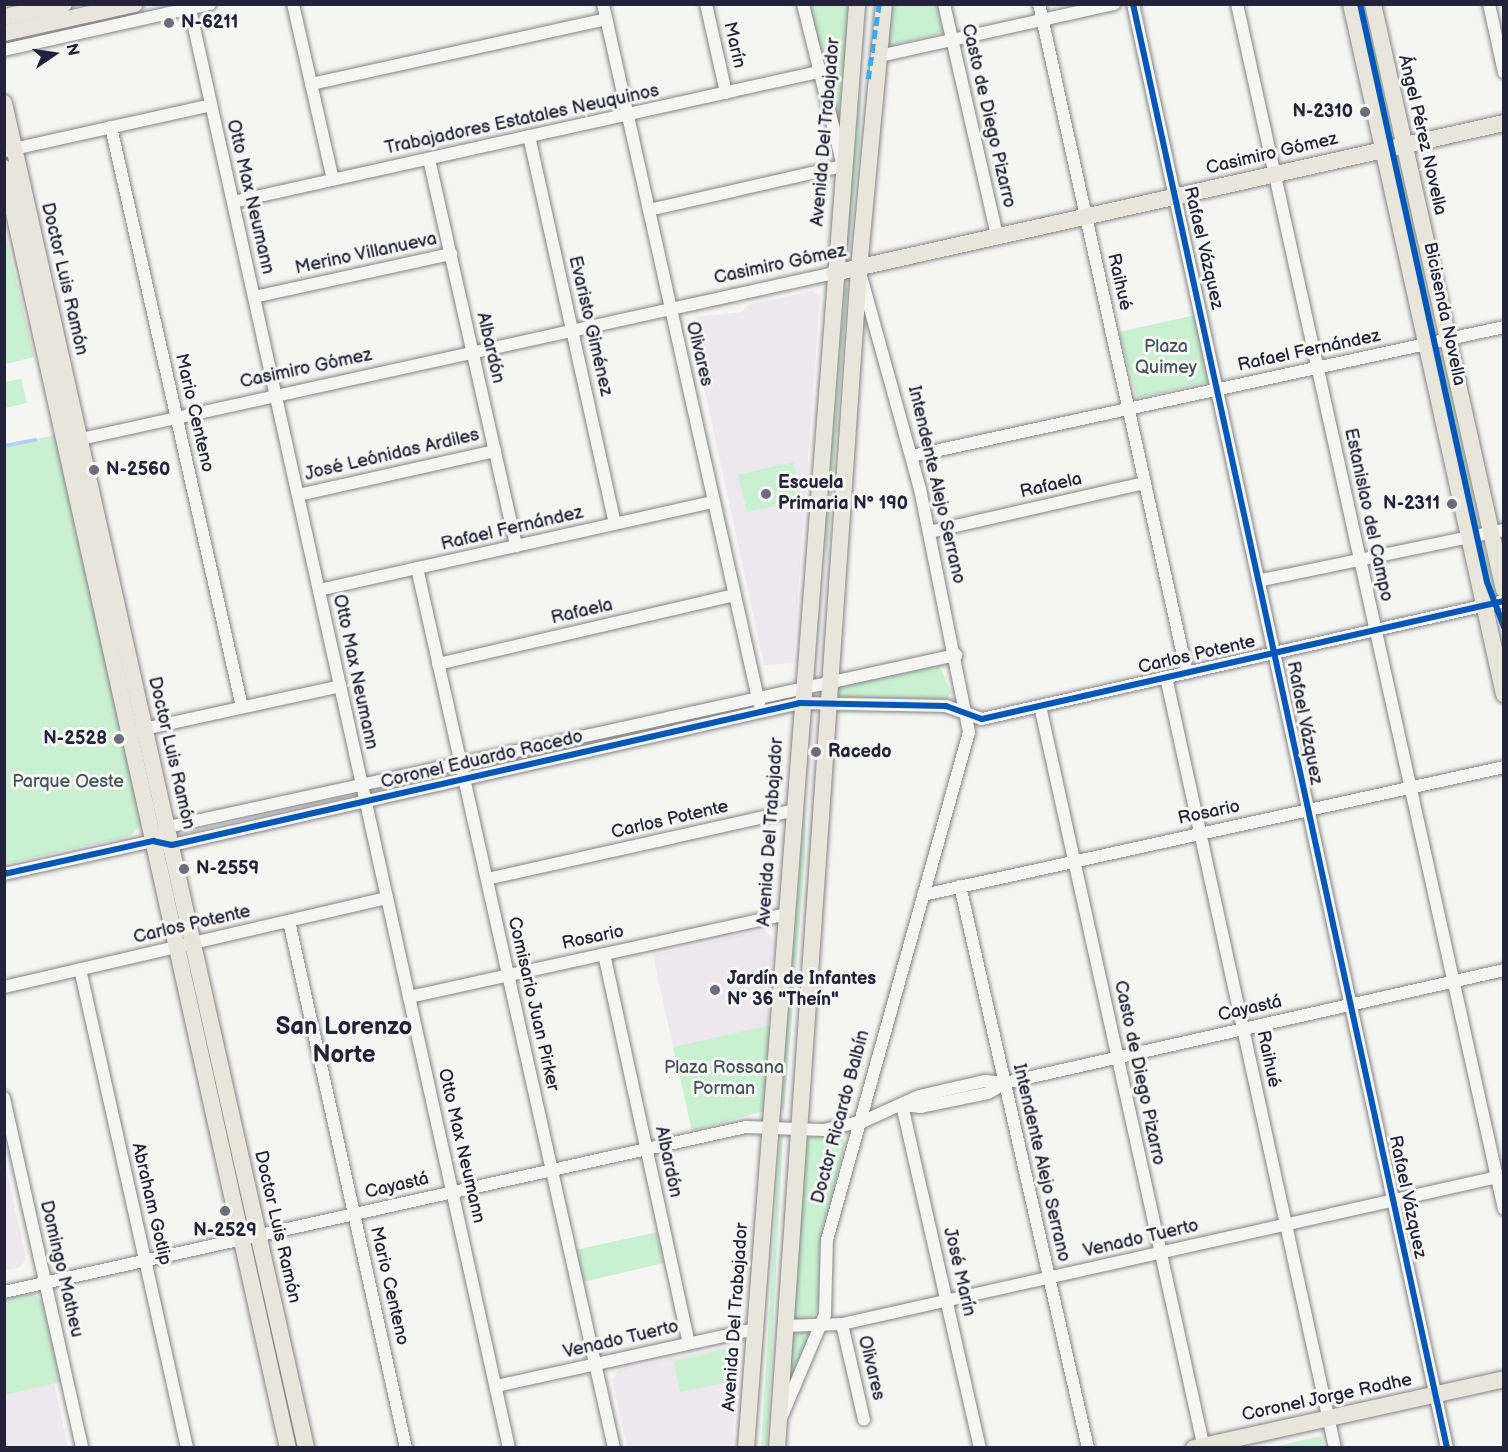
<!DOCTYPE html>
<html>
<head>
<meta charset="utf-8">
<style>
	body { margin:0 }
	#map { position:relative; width:1508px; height:1452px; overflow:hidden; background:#f5f5f3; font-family:"Balsamiq Sans",sans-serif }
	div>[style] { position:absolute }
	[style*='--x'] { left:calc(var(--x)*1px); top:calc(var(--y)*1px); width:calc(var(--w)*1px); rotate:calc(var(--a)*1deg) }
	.built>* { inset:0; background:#ece8ed }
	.green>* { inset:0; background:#caf0d2 }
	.stream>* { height:4px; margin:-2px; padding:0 2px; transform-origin:2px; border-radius:2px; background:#b4d3f2 }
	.roads { filter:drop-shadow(0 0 2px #858589) drop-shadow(0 0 2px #858589) }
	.minor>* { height:12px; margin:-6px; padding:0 6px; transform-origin:6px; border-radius:6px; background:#f5f5f3 }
	.major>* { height:16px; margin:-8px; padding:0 8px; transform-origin:8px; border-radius:8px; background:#e8e6da }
	.quiet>* { height:4.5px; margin-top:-2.25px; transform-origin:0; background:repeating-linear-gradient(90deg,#3fa9f5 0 9px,transparent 0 13.5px) }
	.cycleway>* { height:6px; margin:-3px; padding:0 3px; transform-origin:3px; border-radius:3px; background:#0057b8 }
	.dots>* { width:16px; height:16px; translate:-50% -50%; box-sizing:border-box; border:3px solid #f6f6f2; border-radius:50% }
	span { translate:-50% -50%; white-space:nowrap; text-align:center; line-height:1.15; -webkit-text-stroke:6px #f6f6f2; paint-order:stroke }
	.poi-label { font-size:18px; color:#22223b; font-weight:700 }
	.left { translate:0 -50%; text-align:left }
	.right { translate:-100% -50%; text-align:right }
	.street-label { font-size:18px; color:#22223b }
	.park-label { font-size:18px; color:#43545a }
	.district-label { font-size:24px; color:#22223b; font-weight:700 }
	.frame { position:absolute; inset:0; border:6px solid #22223b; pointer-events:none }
	.north { position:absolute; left:24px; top:24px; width:60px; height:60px; -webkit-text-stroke:4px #f6f6f2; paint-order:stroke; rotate:77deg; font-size:16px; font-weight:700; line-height:24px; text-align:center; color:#22223b }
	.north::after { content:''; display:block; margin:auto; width:21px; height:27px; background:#22223b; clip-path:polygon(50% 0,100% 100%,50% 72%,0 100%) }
</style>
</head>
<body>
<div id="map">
	<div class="built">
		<i style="clip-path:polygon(812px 291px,820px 296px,793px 663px,764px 665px,691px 326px,697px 317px,742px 312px,748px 305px)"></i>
		<i style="clip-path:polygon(763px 930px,772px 937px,768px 1026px,673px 1047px,653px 955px)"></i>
		<i style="clip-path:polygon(5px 1163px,26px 1258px,21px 1267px,5px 1270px)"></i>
		<i style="clip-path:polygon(731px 1346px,739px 1353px,732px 1447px,627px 1447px,612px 1380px,618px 1370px)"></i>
		<i style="clip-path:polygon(54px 1384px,68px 1447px,5px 1447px,4px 1395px)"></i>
	</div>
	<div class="green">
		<i style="clip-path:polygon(807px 5px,851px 5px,838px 123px)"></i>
		<i style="clip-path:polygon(889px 5px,938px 5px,943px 33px,888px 46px)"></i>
		<i style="clip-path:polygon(1357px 5px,1368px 5px,1391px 136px,1388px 136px)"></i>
		<i style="clip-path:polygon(861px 81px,860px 148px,847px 260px,845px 257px)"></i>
		<i style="clip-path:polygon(1395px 156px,1401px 157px,1435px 333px,1392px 158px)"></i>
		<i style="clip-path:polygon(4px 227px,34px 357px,5px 364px,4px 364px)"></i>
		<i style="clip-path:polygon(845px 283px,848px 286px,827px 558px,825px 527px)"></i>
		<i style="clip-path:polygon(1195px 315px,1208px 382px,1137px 398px,1119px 332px)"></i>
		<i style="clip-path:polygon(1439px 354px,1445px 355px,1481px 520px,1477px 524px,1472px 523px)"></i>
		<i style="clip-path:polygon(21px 379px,27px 403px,5px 408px,5px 382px)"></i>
		<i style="clip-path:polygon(56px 435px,141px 825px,130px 836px,5px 864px,4px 446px)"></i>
		<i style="clip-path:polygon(793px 462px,802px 500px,747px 512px,738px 475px)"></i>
		<i style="clip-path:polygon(1482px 542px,1497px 593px,1493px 595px,1478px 544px)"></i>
		<i style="clip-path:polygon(939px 664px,951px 693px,947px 699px,837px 701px,835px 687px)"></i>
		<i style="clip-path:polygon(805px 806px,805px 858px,784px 1113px,781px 1106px)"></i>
		<i style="clip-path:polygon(771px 1025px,764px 1111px,692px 1131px,673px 1047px)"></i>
		<i style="clip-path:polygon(840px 1132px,845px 1143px,820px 1247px,819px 1307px,812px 1317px,794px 1321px,790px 1313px,806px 1138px)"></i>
		<i style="clip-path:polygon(783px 1135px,767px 1447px,761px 1447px,780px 1138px)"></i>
		<i style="clip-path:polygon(657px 1232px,664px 1263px,583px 1282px,575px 1250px)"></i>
		<i style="clip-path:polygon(33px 1293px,44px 1303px,62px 1382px,5px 1395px,4px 1298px)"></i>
		<i style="clip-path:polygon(793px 1333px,808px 1333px,809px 1339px,785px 1391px)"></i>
		<i style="clip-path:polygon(726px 1349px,733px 1381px,680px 1392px,674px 1361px)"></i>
		<i style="clip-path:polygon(1321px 1436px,1324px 1447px,1273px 1447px)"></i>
	</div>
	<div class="stream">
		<i style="--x:4;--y:446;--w:32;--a:-11"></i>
	</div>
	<div class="roads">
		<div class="minor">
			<i style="--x:293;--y:4;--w:180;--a:77.2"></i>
			<i style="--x:603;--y:4;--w:716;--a:77.42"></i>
			<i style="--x:706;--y:4;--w:91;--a:77.3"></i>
			<i style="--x:944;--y:4;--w:238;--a:77.1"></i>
			<i style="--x:1039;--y:4;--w:685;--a:77.53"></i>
			<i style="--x:1133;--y:4;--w:1478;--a:77.73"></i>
			<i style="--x:1237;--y:4;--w:1234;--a:77.51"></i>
			<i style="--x:1489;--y:4;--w:70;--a:77.6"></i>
			<i style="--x:190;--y:9;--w:1474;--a:77.5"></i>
			<i style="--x:4;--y:50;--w:211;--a:-12.6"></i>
			<i style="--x:879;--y:56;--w:241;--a:-12.5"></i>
			<i style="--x:311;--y:84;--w:302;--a:-12.4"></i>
			<i style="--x:111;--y:127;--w:595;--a:77.27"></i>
			<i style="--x:529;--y:136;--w:397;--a:77.5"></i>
			<i style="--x:4;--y:151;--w:212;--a:-12.5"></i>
			<i style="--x:429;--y:159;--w:397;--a:77.3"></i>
			<i style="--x:233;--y:202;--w:599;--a:-12.53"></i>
			<i style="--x:649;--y:210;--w:199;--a:-12.8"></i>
			<i style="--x:843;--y:166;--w:167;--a:-103.9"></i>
			<i style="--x:254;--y:297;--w:202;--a:-12.3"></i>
			<i style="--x:72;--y:441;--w:780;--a:-12.43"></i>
			<i style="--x:912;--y:456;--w:606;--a:-12.29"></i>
			<i style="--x:298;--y:495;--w:202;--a:-12.6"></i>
			<i style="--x:929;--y:532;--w:221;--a:-12.8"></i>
			<i style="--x:417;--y:568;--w:902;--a:77.38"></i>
			<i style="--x:1262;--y:580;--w:247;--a:-11.7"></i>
			<i style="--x:319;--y:590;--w:405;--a:-12.6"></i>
			<i style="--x:438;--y:664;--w:304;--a:-13.1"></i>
			<i style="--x:1166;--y:677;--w:789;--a:77.64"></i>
			<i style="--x:1040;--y:706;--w:760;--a:77.54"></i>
			<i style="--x:139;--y:730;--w:206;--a:-12.3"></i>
			<i style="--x:162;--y:832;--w:8;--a:-40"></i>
			<i style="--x:168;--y:827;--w:807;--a:-12.31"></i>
			<i style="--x:4;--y:874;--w:153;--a:-12.5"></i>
			<i style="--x:153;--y:841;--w:19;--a:12"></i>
			<i style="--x:172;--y:845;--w:644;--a:-12.74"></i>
			<i style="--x:800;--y:703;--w:146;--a:1.2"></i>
			<i style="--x:946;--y:706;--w:38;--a:20"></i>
			<i style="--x:982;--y:719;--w:535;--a:-12.74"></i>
			<i style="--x:487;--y:879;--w:312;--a:-12.6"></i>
			<i style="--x:960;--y:886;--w:576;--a:77.17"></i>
			<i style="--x:923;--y:895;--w:595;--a:-12.42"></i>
			<i style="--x:289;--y:921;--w:540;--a:77.48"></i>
			<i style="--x:604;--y:954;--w:398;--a:77.7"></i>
			<i style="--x:80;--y:969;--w:491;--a:77.4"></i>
			<i style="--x:4;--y:987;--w:393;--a:-13.1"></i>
			<i style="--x:409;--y:997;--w:385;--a:-12.4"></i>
			<i style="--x:4;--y:1098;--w:359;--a:77.4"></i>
			<i style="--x:902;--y:1105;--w:19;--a:6"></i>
			<i style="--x:921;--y:1107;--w:68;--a:-11.8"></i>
			<i style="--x:988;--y:1093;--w:20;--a:-30"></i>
			<i style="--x:1005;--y:1083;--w:512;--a:-12.76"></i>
			<i style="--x:902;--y:1105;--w:352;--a:77.2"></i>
			<i style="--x:4;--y:1292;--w:760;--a:-12.54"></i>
			<i style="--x:746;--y:1127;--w:77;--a:2.2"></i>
			<i style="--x:823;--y:1130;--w:42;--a:-12.4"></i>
			<i style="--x:864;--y:1121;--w:60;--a:-24.4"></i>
			<i style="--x:919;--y:1096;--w:68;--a:-12.8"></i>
			<i style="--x:985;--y:1081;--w:20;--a:6"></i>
			<i style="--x:842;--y:1324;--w:98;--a:77.1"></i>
			<i style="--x:785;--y:1326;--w:57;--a:-2"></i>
			<i style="--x:842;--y:1324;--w:676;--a:-12.64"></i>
			<i style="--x:496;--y:1386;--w:265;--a:-12.4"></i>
			<i style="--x:782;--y:1416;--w:111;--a:-67.1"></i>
			<i style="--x:825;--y:1314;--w:74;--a:-88.5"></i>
			<i style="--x:827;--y:1240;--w:527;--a:-74.38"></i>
			<i style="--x:969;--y:732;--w:248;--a:-101.4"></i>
			<i style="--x:920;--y:489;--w:225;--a:-105.5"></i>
		</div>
		<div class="major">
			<i style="--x:1351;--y:4;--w:707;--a:77.5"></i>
			<i style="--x:1373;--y:4;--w:600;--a:77.4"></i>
			<i style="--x:4;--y:17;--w:61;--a:-12.2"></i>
			<i style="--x:4;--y:33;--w:134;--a:-12.5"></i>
			<i style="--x:4;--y:103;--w:1378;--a:77.34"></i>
			<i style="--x:4;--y:168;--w:1311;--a:77.49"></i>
			<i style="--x:834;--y:273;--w:687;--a:-12.62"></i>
			<i style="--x:746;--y:1448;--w:1448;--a:-85.6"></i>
			<i style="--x:777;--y:1448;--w:1183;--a:-86.02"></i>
			<i style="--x:859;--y:268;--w:265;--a:-84.6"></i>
			<i style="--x:1194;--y:1448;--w:318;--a:-12.5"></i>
		</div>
	</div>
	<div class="quiet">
		<i style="--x:868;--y:79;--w:76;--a:-81.7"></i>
		<i style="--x:752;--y:1448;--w:4;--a:0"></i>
	</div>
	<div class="cycleway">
		<i style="--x:1133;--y:4;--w:1478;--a:77.73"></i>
		<i style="--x:1360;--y:4;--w:592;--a:77.61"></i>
		<i style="--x:1487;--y:582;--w:48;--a:69.3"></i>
		<i style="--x:4;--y:874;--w:153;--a:-12.5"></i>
		<i style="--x:153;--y:841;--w:19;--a:12"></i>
		<i style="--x:172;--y:845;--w:644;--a:-12.74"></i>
		<i style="--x:800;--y:703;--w:146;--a:1.2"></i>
		<i style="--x:946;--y:706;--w:38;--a:20"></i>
		<i style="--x:982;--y:719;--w:535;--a:-12.74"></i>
	</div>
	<div class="dots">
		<i style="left:169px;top:23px;background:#6c6c7b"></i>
		<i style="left:1365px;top:112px;background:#6c6c7b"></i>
		<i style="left:94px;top:470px;background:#6c6c7b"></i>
		<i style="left:766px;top:494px;background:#6c6c7b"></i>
		<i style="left:1452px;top:504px;background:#6c6c7b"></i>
		<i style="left:119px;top:739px;background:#6c6c7b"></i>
		<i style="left:816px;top:752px;background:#6c6c7b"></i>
		<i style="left:184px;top:869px;background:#6c6c7b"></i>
		<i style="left:715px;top:990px;background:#6c6c7b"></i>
		<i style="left:225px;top:1211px;background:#6c6c7b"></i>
	</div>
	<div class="poi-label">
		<span class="left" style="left:181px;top:23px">N-6211</span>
		<span class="right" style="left:1353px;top:112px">N-2310</span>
		<span class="left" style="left:106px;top:470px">N-2560</span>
		<span class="left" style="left:778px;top:494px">Escuela<br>Primaria Nº 190</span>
		<span class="right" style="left:1440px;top:504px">N-2311</span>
		<span class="right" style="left:107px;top:739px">N-2528</span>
		<span class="left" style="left:828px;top:752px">Racedo</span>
		<span class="left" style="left:196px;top:869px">N-2559</span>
		<span class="left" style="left:727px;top:990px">Jardín de Infantes<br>N° 36 "Theín"</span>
		<span style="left:225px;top:1231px">N-2529</span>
	</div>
	<div class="street-label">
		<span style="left:734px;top:45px;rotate:77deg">Marín</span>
		<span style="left:988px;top:116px;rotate:77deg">Casto de Diego Pizarro</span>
		<span style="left:522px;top:120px;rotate:-12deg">Trabajadores Estatales Neuquinos</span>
		<span style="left:826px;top:132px;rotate:-85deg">Avenida Del Trabajador</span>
		<span style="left:1422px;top:135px;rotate:77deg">Ángel Pérez Novella</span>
		<span style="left:1272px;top:154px;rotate:-13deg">Casimiro Gómez</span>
		<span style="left:250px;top:197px;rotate:77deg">Otto Max Neumann</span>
		<span style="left:1203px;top:248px;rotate:77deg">Rafael Vázquez</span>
		<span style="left:366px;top:254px;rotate:-12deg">Merino Villanueva</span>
		<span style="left:780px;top:265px;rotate:-12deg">Casimiro Gómez</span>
		<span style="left:64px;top:279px;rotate:77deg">Doctor Luis Ramón</span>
		<span style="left:1119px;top:282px;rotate:77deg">Raihué</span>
		<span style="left:1444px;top:314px;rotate:78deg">Bicisenda Novella</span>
		<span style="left:590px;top:326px;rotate:77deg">Evaristo Giménez</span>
		<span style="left:490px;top:348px;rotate:77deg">Albardón</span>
		<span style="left:1309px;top:351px;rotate:-12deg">Rafael Fernández</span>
		<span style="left:699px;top:354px;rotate:77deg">Olivares</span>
		<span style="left:306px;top:369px;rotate:-12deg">Casimiro Gómez</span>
		<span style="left:194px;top:413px;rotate:77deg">Mario Centeno</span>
		<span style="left:392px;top:455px;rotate:-13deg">José Leónidas Ardiles</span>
		<span style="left:936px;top:485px;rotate:77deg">Intendente Alejo Serrano</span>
		<span style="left:1051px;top:486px;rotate:-13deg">Rafaela</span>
		<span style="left:1368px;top:515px;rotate:78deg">Estanislao del Campo</span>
		<span style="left:512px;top:529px;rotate:-13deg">Rafael Fernández</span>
		<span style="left:582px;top:612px;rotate:-13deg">Rafaela</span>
		<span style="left:1197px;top:655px;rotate:-13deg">Carlos Potente</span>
		<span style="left:355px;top:672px;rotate:78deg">Otto Max Neumann</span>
		<span style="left:1304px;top:723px;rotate:79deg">Rafael Vázquez</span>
		<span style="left:171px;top:753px;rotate:77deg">Doctor Luis Ramón</span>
		<span style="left:482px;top:760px;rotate:-13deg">Coronel Eduardo Racedo</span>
		<span style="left:1209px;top:813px;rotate:-12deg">Rosario</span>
		<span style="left:670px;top:820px;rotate:-13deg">Carlos Potente</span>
		<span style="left:771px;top:832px;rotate:-86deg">Avenida Del Trabajador</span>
		<span style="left:192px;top:925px;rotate:-13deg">Carlos Potente</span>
		<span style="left:593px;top:938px;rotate:-12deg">Rosario</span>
		<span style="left:533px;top:1004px;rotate:77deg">Comisario Juan Pirker</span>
		<span style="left:1250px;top:1009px;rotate:-13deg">Cayastá</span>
		<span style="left:1268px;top:1059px;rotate:78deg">Raihué</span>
		<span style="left:1139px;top:1073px;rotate:78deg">Casto de Diego Pizarro</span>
		<span style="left:841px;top:1117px;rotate:-75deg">Doctor Ricardo Balbín</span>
		<span style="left:461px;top:1146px;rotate:77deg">Otto Max Neumann</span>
		<span style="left:668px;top:1162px;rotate:78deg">Albardón</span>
		<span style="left:1041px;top:1163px;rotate:77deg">Intendente Alejo Serrano</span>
		<span style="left:397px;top:1186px;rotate:-13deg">Cayastá</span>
		<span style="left:1407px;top:1197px;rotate:78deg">Rafael Vázquez</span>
		<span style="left:151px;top:1204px;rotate:77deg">Abraham Gotlip</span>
		<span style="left:277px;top:1227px;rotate:77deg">Doctor Luis Ramón</span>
		<span style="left:1141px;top:1239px;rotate:-13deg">Venado Tuerto</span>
		<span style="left:61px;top:1269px;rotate:77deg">Domingo Matheu</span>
		<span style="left:959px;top:1272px;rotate:77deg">José Marín</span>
		<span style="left:389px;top:1286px;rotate:77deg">Mario Centeno</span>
		<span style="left:736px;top:1317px;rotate:-86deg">Avenida Del Trabajador</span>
		<span style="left:621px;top:1340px;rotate:-13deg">Venado Tuerto</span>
		<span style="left:871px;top:1368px;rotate:77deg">Olivares</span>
		<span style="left:1327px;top:1398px;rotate:-12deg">Coronel Jorge Rodhe</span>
	</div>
	<div class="park-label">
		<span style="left:1166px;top:358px">Plaza<br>Quimey</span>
		<span style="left:68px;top:782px">Parque Oeste</span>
		<span style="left:724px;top:1079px">Plaza Rossana<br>Porman</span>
	</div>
	<div class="district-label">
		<span style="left:344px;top:1041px">San Lorenzo<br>Norte</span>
	</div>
	<div class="frame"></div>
	<div class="north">N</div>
</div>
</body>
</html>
